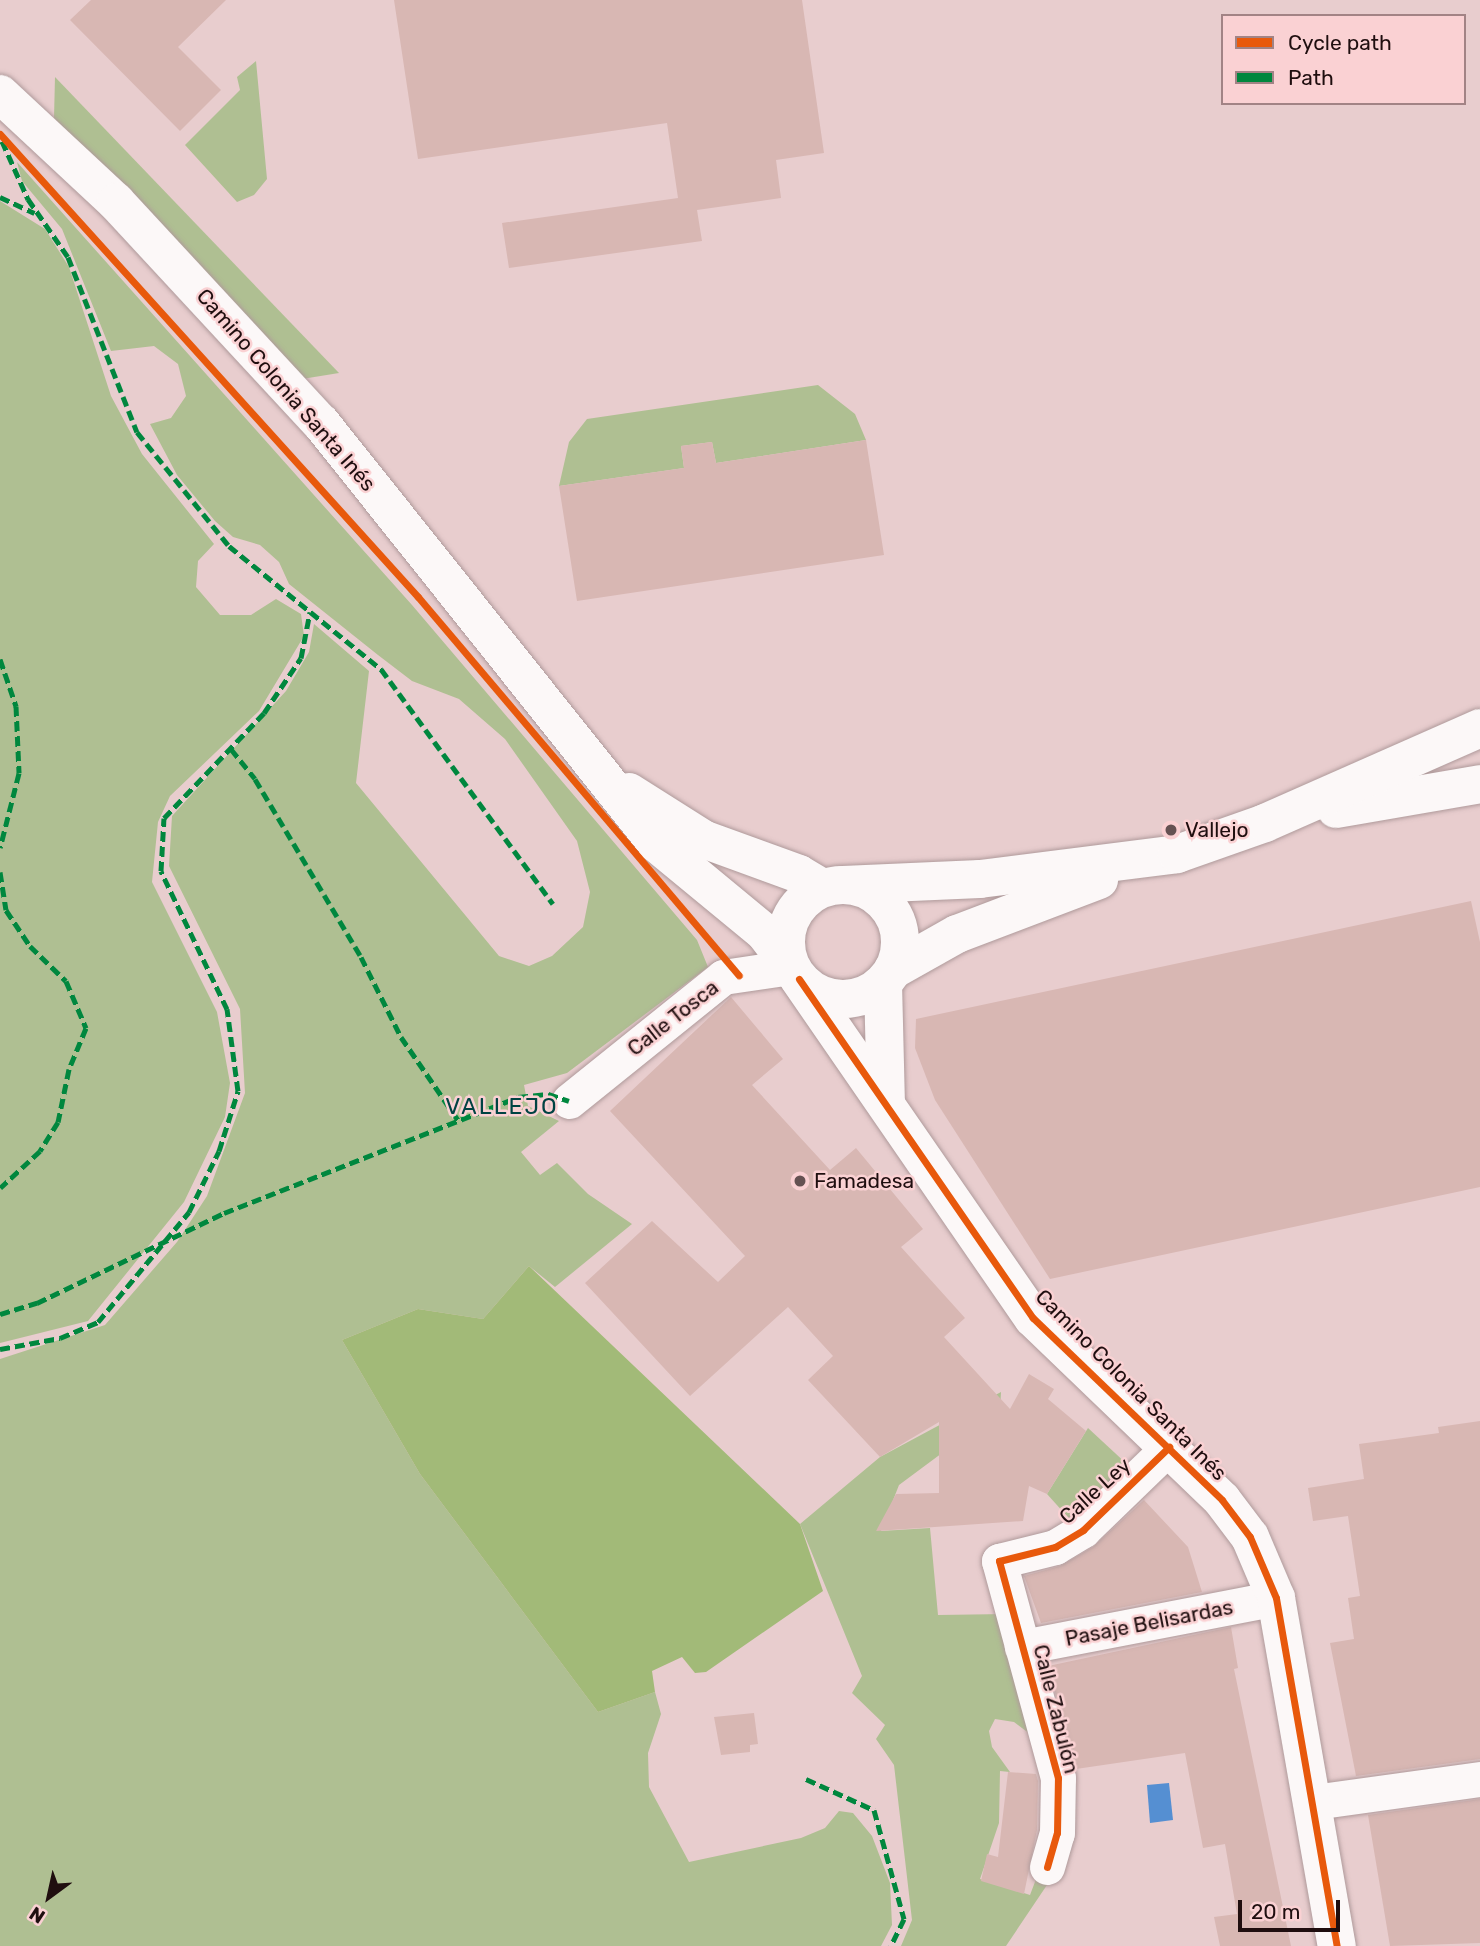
<!DOCTYPE html>
<html>
<head>
<meta charset="utf-8">
<style>
	body { margin:0 }
	#map { position:relative; width:1480px; height:1946px; overflow:hidden; background:#e8cdce; font-family:Rubik,sans-serif }
	div>[style] { position:absolute }
	[style*='--x'] { left:calc(var(--x)*1px); top:calc(var(--y)*1px); width:calc(var(--w)*1px); rotate:calc(var(--a)*1deg) }
	.green>* { inset:0; background:#afbf92 }
	.forest>* { inset:0; background:#a2ba78 }
	.water>* { inset:0; background:#558fd2 }
	.building>* { inset:0; background:#d8b7b3 }
	.roads { filter:drop-shadow(0 0 2px #af9a9b) drop-shadow(0 0 2px #af9a9b) }
	.street>* { height:35px; margin:-17.5px; padding:0 17.5px; transform-origin:17.5px; border-radius:17.5px; background:#fcf8f8 }
	.secondary>* { height:38px; margin:-19px; padding:0 19px; transform-origin:19px; border-radius:19px; background:#fcf8f8 }
	.secondary>.ring { margin:-19px; padding:0; box-sizing:content-box; background:none; border:38px solid #fcf8f8; border-radius:50% }
	.quiet>* { height:5px; margin-top:-2.5px; transform-origin:0; background:repeating-linear-gradient(90deg,#00873e 0 10px,transparent 0 15px) }
	.cycleway>* { height:7px; margin:-3.5px; padding:0 3.5px; transform-origin:3.5px; border-radius:3.5px; background:#e8590c }
	.dots>* { width:19px; height:19px; translate:-50% -50%; box-sizing:border-box; border:4px solid #fad1d3; border-radius:50% }
	span { translate:-50% -50%; white-space:nowrap; text-align:center; line-height:1.15; -webkit-text-stroke:5px #fad1d3; paint-order:stroke }
	.street-label { font-size:21px; color:#1f0e0f }
	.poi-label { font-size:21px; color:#1f0e0f }
	.left { translate:0 -50%; text-align:left }
	.neighbourhood-label { font-size:23px; color:#004343; letter-spacing:2px }
	.legend { position:absolute; left:1221px; top:14px; width:245px; height:91px; box-sizing:border-box; background:#fad1d3; border:2px solid #a28385; margin:0; padding:9px 12px; list-style:none; font-size:21px; color:#1f0e0f }
	.legend li { display:flex; align-items:center; gap:14px; height:35px }
	.legend b { width:35px; border:2px solid #a28385 }
	.north { position:absolute; left:14px; top:1862px; width:70px; height:70px; -webkit-text-stroke:5px #fad1d3; paint-order:stroke; rotate:213deg; font-size:19px; font-weight:700; line-height:28px; text-align:center; color:#1f0e0f }
	.north::after { content:''; display:block; margin:auto; width:24px; height:32px; background:#1f0e0f; clip-path:polygon(50% 0,100% 100%,50% 72%,0 100%) }
	.scale { position:absolute; left:1238px; top:1900px; width:102px; height:32px; box-sizing:border-box; border:4px solid #1f0e0f; border-top:0; padding-left:9px; font-size:21px; line-height:24px; white-space:nowrap; color:#1f0e0f; -webkit-text-stroke:5px #fad1d3; paint-order:stroke }
</style>
</head>
<body>
<div id="map">
	<div class="green">
		<i style="clip-path:polygon(256px 61px,267px 179px,254px 195px,237px 202px,185px 145px,240px 90px,237px 77px)"></i>
		<i style="clip-path:polygon(55px 77px,339px 373px,302px 379px,54px 118px)"></i>
		<i style="clip-path:polygon(17px 162px,412px 605px,697px 940px,708px 967px,567px 1073px,524px 1085px,528px 1106px,559px 1121px,521px 1152px,540px 1175px,557px 1163px,588px 1194px,632px 1224px,555px 1287px,529px 1266px,483px 1319px,418px 1309px,342px 1340px,420px 1474px,598px 1712px,655px 1692px,661px 1714px,648px 1753px,649px 1787px,689px 1862px,801px 1838px,825px 1828px,839px 1811px,853px 1813px,872px 1836px,890px 1883px,892px 1925px,881px 1946px,0 1946px,0 1359px,105px 1325px,177px 1242px,207px 1196px,245px 1093px,240px 1009px,169px 866px,172px 816px,286px 691px,309px 652px,314px 624px,369px 671px,356px 783px,499px 956px,529px 966px,552px 956px,583px 927px,590px 892px,577px 841px,505px 739px,459px 699px,412px 681px,378px 655px,289px 584px,279px 562px,260px 545px,233px 537px,215px 521px,177px 475px,150px 424px,171px 418px,186px 396px,178px 364px,154px 346px,111px 351px,62px 229px,22px 181px)"></i>
		<i style="clip-path:polygon(0 201px,45px 229px,69px 267px,111px 396px,142px 454px,214px 544px,198px 561px,196px 587px,220px 615px,251px 615px,276px 599px,301px 614px,304px 636px,259px 711px,170px 796px,158px 822px,152px 882px,217px 1012px,230px 1083px,225px 1117px,184px 1202px,88px 1321px,0 1343px)"></i>
		<i style="clip-path:polygon(818px 385px,855px 414px,866px 440px,716px 463px,712px 442px,681px 446px,684px 468px,559px 486px,569px 442px,587px 419px)"></i>
		<i style="clip-path:polygon(1001px 1392px,1000px 1410px,899px 1485px,881px 1531px,930px 1528px,938px 1615px,1006px 1614px,1030px 1734px,1014px 1722px,995px 1719px,989px 1731px,992px 1747px,1010px 1772px,1000px 1771px,999px 1823px,980px 1879px,1030px 1895px,1038px 1874px,1049px 1882px,1006px 1946px,901px 1946px,912px 1920px,894px 1765px,876px 1739px,885px 1725px,852px 1693px,862px 1676px,800px 1524px,880px 1457px)"></i>
		<i style="clip-path:polygon(1088px 1428px,1129px 1466px,1074px 1524px,1047px 1494px)"></i>
	</div>
	<div class="forest">
		<i style="clip-path:polygon(529px 1266px,800px 1524px,823px 1591px,706px 1672px,695px 1673px,682px 1657px,652px 1671px,655px 1692px,598px 1712px,420px 1474px,342px 1340px,418px 1309px,483px 1319px)"></i>
	</div>
	<div class="water">
		<i style="clip-path:polygon(1169px 1783px,1173px 1820px,1150px 1823px,1147px 1785px)"></i>
	</div>
	<div class="building">
		<i style="clip-path:polygon(91px 0,226px 0,178px 47px,221px 90px,180px 131px,70px 20px)"></i>
		<i style="clip-path:polygon(394px 0,802px 0,824px 153px,776px 160px,781px 198px,697px 210px,702px 241px,509px 268px,502px 223px,678px 198px,667px 123px,418px 159px)"></i>
		<i style="clip-path:polygon(866px 440px,884px 555px,577px 601px,559px 486px,684px 468px,681px 446px,712px 442px,716px 463px)"></i>
		<i style="clip-path:polygon(1471px 901px,1480px 942px,1480px 1187px,1050px 1279px,935px 1100px,915px 1048px,916px 1019px)"></i>
		<i style="clip-path:polygon(731px 997px,783px 1059px,752px 1085px,830px 1170px,856px 1148px,923px 1229px,901px 1247px,965px 1318px,944px 1337px,1010px 1409px,1029px 1374px,1054px 1389px,1048px 1399px,1086px 1431px,1047px 1494px,1029px 1486px,1023px 1521px,876px 1531px,896px 1494px,939px 1493px,939px 1422px,880px 1457px,808px 1380px,833px 1356px,788px 1307px,690px 1396px,585px 1283px,652px 1221px,718px 1282px,745px 1256px,610px 1111px)"></i>
		<i style="clip-path:polygon(1480px 1421px,1480px 1759px,1356px 1776px,1330px 1643px,1354px 1639px,1348px 1598px,1360px 1596px,1348px 1516px,1313px 1521px,1308px 1488px,1364px 1479px,1359px 1444px,1439px 1433px,1438px 1427px)"></i>
		<i style="clip-path:polygon(1144px 1500px,1188px 1547px,1202px 1592px,1041px 1623px,1024px 1576px,1060px 1566px,1093px 1547px)"></i>
		<i style="clip-path:polygon(1231px 1627px,1238px 1668px,1234px 1669px,1291px 1946px,1220px 1946px,1214px 1917px,1237px 1914px,1225px 1844px,1203px 1848px,1185px 1753px,1076px 1769px,1048px 1666px)"></i>
		<i style="clip-path:polygon(754px 1713px,758px 1744px,750px 1745px,750px 1752px,721px 1755px,714px 1717px)"></i>
		<i style="clip-path:polygon(1008px 1772px,1036px 1774px,1038px 1781px,1037px 1830px,1024px 1894px,981px 1881px,987px 1854px,998px 1857px)"></i>
		<i style="clip-path:polygon(1480px 1799px,1480px 1943px,1390px 1946px,1368px 1815px)"></i>
	</div>
	<div class="roads">
		<div class="street">
			<i style="--x:569;--y:1101;--w:198;--a:-38.8"></i>
			<i style="--x:723;--y:977;--w:69;--a:-8.4"></i>
			<i style="--x:1022;--y:1647;--w:259;--a:-10.9"></i>
			<i style="--x:1314;--y:1802;--w:168;--a:-7.9"></i>
			<i style="--x:1047;--y:1867;--w:35;--a:-74"></i>
			<i style="--x:1057;--y:1833;--w:55;--a:-89"></i>
			<i style="--x:1058;--y:1778;--w:225;--a:-105.2"></i>
			<i style="--x:999;--y:1561;--w:58;--a:-14"></i>
			<i style="--x:1055;--y:1547;--w:33;--a:-31"></i>
			<i style="--x:1083;--y:1530;--w:120;--a:-44"></i>
		</div>
		<div class="secondary">
			<i style="--x:0;--y:94;--w:158;--a:43"></i>
			<i style="--x:116;--y:202;--w:301;--a:47.2"></i>
			<i style="--x:321;--y:423;--w:537;--a:51.42"></i>
			<i style="--x:656;--y:843;--w:140;--a:39.5"></i>
			<i style="--x:764;--y:932;--w:44;--a:52.4"></i>
			<i style="--x:629;--y:792;--w:88;--a:32.4"></i>
			<i style="--x:703;--y:839;--w:102;--a:20"></i>
			<i style="--x:799;--y:874;--w:27;--a:31"></i>
			<i style="--x:1336;--y:809;--w:146;--a:-9.8"></i>
			<i style="--x:843;--y:885;--w:137;--a:-2.5"></i>
			<i style="--x:980;--y:879;--w:199;--a:-7.2"></i>
			<i style="--x:1177;--y:854;--w:93;--a:-19.4"></i>
			<i style="--x:1265;--y:823;--w:235;--a:-23.8"></i>
			<i class="ring" style="left:786px;top:885px;width:76px;height:76px"></i>
			<i style="--x:893;--y:970;--w:73;--a:-29.4"></i>
			<i style="--x:957;--y:934;--w:152;--a:-20.8"></i>
			<i style="--x:799;--y:979;--w:412;--a:55.4"></i>
			<i style="--x:1033;--y:1318;--w:262;--a:43.9"></i>
			<i style="--x:1222;--y:1500;--w:46;--a:52.9"></i>
			<i style="--x:1250;--y:1537;--w:66;--a:66.9"></i>
			<i style="--x:1276;--y:1598;--w:353;--a:80.1"></i>
			<i style="--x:883;--y:983;--w:119;--a:88.6"></i>
		</div>
	</div>
	<div class="quiet">
		<i style="--x:2;--y:141;--w:64;--a:65.9"></i>
		<i style="--x:28;--y:199;--w:70;--a:55.4"></i>
		<i style="--x:68;--y:257;--w:188;--a:68.5"></i>
		<i style="--x:137;--y:432;--w:146;--a:51.1"></i>
		<i style="--x:229;--y:546;--w:196;--a:39"></i>
		<i style="--x:381;--y:669;--w:291;--a:53.8"></i>
		<i style="--x:0;--y:197;--w:38;--a:25"></i>
		<i style="--x:0;--y:659;--w:50;--a:71.2"></i>
		<i style="--x:16;--y:706;--w:67;--a:87.4"></i>
		<i style="--x:19;--y:773;--w:77;--a:104.2"></i>
		<i style="--x:231;--y:749;--w:38;--a:51"></i>
		<i style="--x:255;--y:779;--w:207;--a:59.2"></i>
		<i style="--x:361;--y:957;--w:89;--a:63.4"></i>
		<i style="--x:401;--y:1037;--w:104;--a:55.5"></i>
		<i style="--x:0;--y:872;--w:38;--a:81"></i>
		<i style="--x:6;--y:910;--w:43;--a:56.3"></i>
		<i style="--x:30;--y:946;--w:50;--a:44.2"></i>
		<i style="--x:66;--y:981;--w:51;--a:66.9"></i>
		<i style="--x:86;--y:1028;--w:44;--a:112.5"></i>
		<i style="--x:69;--y:1069;--w:54;--a:101.7"></i>
		<i style="--x:58;--y:1122;--w:34;--a:122"></i>
		<i style="--x:40;--y:1151;--w:54;--a:137.2"></i>
		<i style="--x:0;--y:1314;--w:39;--a:-17"></i>
		<i style="--x:37;--y:1303;--w:208;--a:-25.7"></i>
		<i style="--x:224;--y:1213;--w:316;--a:-21.5"></i>
		<i style="--x:518;--y:1097;--w:30;--a:-6"></i>
		<i style="--x:548;--y:1094;--w:22;--a:18"></i>
		<i style="--x:0;--y:1349;--w:61;--a:-10.4"></i>
		<i style="--x:60;--y:1338;--w:41;--a:-22.8"></i>
		<i style="--x:98;--y:1322;--w:143;--a:-50.4"></i>
		<i style="--x:189;--y:1212;--w:68;--a:-63.8"></i>
		<i style="--x:219;--y:1151;--w:63;--a:-72.4"></i>
		<i style="--x:238;--y:1091;--w:83;--a:-97.6"></i>
		<i style="--x:227;--y:1009;--w:153;--a:-115.6"></i>
		<i style="--x:161;--y:871;--w:53;--a:-86.8"></i>
		<i style="--x:164;--y:818;--w:145;--a:-46.4"></i>
		<i style="--x:264;--y:713;--w:66;--a:-56.1"></i>
		<i style="--x:301;--y:658;--w:47;--a:-78.9"></i>
		<i style="--x:806;--y:1779;--w:75;--a:24.5"></i>
		<i style="--x:874;--y:1810;--w:113;--a:74.6"></i>
		<i style="--x:904;--y:1919;--w:30;--a:116"></i>
	</div>
	<div class="cycleway">
		<i style="--x:0;--y:134;--w:624;--a:47.92"></i>
		<i style="--x:418;--y:597;--w:496;--a:49.7"></i>
		<i style="--x:799;--y:979;--w:412;--a:55.4"></i>
		<i style="--x:1033;--y:1318;--w:262;--a:43.9"></i>
		<i style="--x:1222;--y:1500;--w:46;--a:52.9"></i>
		<i style="--x:1250;--y:1537;--w:66;--a:66.9"></i>
		<i style="--x:1276;--y:1598;--w:353;--a:80.1"></i>
		<i style="--x:1047;--y:1867;--w:35;--a:-74"></i>
		<i style="--x:1057;--y:1833;--w:55;--a:-89"></i>
		<i style="--x:1058;--y:1778;--w:225;--a:-105.2"></i>
		<i style="--x:999;--y:1561;--w:58;--a:-14"></i>
		<i style="--x:1055;--y:1547;--w:33;--a:-31"></i>
		<i style="--x:1083;--y:1530;--w:120;--a:-44"></i>
	</div>
	<div class="dots">
		<i style="left:1171px;top:830px;background:#655152"></i>
		<i style="left:800px;top:1181px;background:#655152"></i>
	</div>
	<div class="street-label">
		<span style="left:286px;top:390px;rotate:49deg">Camino Colonia Santa Inés</span>
		<span style="left:673px;top:1018px;rotate:-38deg">Calle Tosca</span>
		<span style="left:1131px;top:1385px;rotate:45deg">Camino Colonia Santa Inés</span>
		<span style="left:1095px;top:1491px;rotate:-42deg">Calle Ley</span>
		<span style="left:1149px;top:1623px;rotate:-11deg">Pasaje Belisardas</span>
		<span style="left:1056px;top:1709px;rotate:76deg">Calle Zabulón</span>
	</div>
	<div class="poi-label">
		<span class="left" style="left:1185px;top:830px">Vallejo</span>
		<span class="left" style="left:814px;top:1181px">Famadesa</span>
	</div>
	<div class="neighbourhood-label">
		<span style="left:502px;top:1106px">VALLEJO</span>
	</div>
	<ul class="legend">
	<li><b style="height:9px;background:#e8590c"></b>Cycle path</li>
	<li><b style="height:9px;background:#00873e"></b>Path</li>
	</ul>
	<div class="north">N</div>
	<div class="scale">20 m</div>
</div>
</body>
</html>
